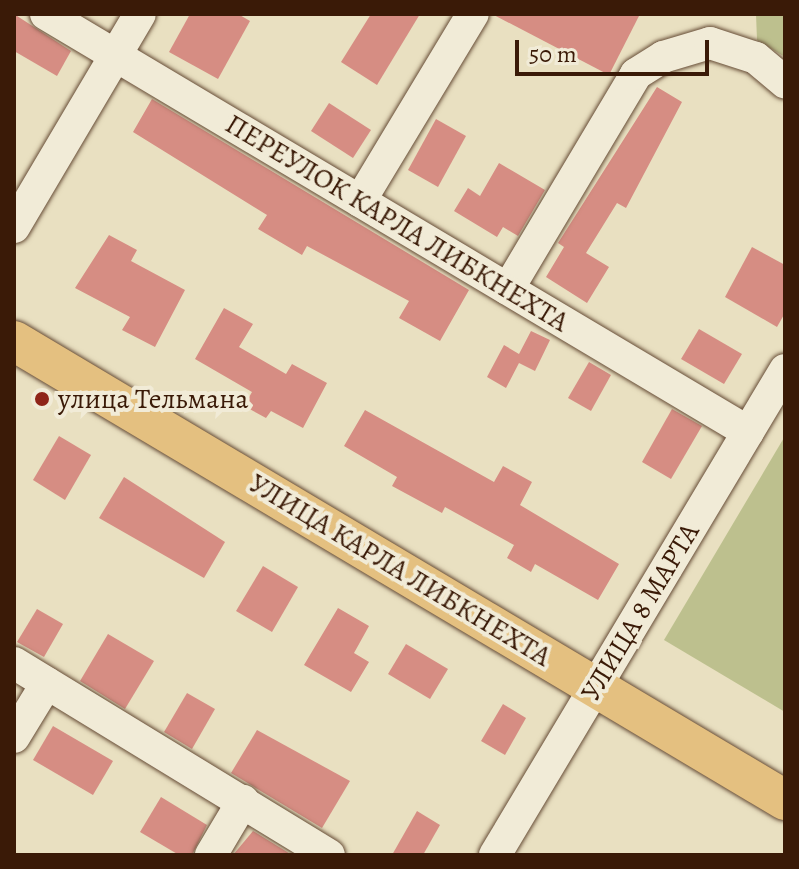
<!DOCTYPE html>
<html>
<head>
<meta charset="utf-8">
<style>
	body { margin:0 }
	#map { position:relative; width:799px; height:869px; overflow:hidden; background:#e9e0c1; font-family:Alegreya,serif }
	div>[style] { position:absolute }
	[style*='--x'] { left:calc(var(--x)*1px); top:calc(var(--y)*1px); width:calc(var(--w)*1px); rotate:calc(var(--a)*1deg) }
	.green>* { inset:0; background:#bdc08e }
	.building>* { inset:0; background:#d68d83 }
	.roads { filter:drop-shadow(0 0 2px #664c36) drop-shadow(0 0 2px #664c36) }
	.minor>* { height:32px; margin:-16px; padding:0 16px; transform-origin:16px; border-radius:16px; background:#f1ebd7 }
	.major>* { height:40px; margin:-20px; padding:0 20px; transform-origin:20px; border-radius:20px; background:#e4c080 }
	.dots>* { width:22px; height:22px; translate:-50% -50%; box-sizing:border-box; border:4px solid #f1ebd7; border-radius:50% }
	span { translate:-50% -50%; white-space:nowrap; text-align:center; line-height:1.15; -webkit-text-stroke:8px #f1ebd7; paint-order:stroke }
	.street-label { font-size:28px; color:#3a1a07 }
	.poi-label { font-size:28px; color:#3a1a07 }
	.left { translate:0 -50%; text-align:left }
	.frame { position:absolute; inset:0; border:16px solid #3a1a07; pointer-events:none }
	.scale { position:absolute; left:515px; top:40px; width:194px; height:36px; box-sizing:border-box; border:4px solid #3a1a07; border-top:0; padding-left:10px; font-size:24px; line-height:28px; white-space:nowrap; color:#3a1a07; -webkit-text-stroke:6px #f1ebd7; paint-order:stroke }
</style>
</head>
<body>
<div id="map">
	<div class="green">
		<i style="clip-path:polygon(756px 14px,785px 14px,785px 57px,757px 40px)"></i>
		<i style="clip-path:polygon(785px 436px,785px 712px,664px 640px)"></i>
	</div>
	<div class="building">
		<i style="clip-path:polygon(14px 14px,71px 51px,57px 76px,14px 51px)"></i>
		<i style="clip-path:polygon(190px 14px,238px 14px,250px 21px,218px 79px,169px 52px)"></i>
		<i style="clip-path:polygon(371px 14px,420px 14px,377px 85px,341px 62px)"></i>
		<i style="clip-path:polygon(492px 14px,640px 14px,609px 75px)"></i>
		<i style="clip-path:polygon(657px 87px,682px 102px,626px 208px,617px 203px,586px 253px,609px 267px,587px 303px,546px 277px,564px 247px,558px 243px)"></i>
		<i style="clip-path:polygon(152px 99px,469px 290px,440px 341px,399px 318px,409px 301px,307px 246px,302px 255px,258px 229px,267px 215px,133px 132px)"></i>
		<i style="clip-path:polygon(329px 103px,371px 130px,353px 158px,311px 131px)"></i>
		<i style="clip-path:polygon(436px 119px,466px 136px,438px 187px,408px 170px)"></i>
		<i style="clip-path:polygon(499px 163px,545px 190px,518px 236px,503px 227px,497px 237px,454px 211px,468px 188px,480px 196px)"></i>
		<i style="clip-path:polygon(109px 235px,137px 250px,131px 261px,185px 290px,155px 347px,122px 330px,130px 317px,75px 288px)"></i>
		<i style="clip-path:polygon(752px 247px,785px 265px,785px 313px,777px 327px,725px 297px)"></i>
		<i style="clip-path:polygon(224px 308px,253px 324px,239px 347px,286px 374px,292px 364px,327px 383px,303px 428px,271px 411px,266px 418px,244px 406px,252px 392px,195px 359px)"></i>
		<i style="clip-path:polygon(699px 329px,742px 354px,724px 384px,681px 359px)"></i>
		<i style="clip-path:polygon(531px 331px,550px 340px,535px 371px,519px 363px,506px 388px,487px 377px,504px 345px,519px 354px)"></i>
		<i style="clip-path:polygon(589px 362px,611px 375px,591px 411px,568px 398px)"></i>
		<i style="clip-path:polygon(672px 409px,702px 426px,671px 479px,642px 462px)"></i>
		<i style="clip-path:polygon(365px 410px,494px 482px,503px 466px,532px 482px,520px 505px,619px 564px,598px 600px,535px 564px,531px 572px,507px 558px,514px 545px,445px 507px,442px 513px,392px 486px,397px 477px,344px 446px)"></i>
		<i style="clip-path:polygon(59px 436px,91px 455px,65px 500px,33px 480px)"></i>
		<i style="clip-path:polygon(124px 477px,225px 542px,204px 578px,99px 518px)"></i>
		<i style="clip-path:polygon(263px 566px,298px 587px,272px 632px,236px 611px)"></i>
		<i style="clip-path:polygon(338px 608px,369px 626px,354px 653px,369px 662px,351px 692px,304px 665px)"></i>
		<i style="clip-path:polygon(37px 609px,63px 624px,44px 657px,17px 642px)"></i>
		<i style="clip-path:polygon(108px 634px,154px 661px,125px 709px,80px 681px)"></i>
		<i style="clip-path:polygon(406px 644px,448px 669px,430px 699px,388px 674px)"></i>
		<i style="clip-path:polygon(187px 693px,215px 709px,192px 749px,164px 732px)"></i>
		<i style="clip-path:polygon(503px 704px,526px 718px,505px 755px,481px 741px)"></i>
		<i style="clip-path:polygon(53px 726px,113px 761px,93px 795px,33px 760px)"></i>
		<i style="clip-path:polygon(257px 730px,350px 781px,322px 828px,231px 773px)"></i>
		<i style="clip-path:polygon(161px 797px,207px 825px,192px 855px,179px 855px,140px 832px)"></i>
		<i style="clip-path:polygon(417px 811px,440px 825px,423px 855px,392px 855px)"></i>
		<i style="clip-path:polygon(253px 831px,292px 855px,233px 855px)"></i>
	</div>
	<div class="roads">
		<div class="minor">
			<i style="--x:46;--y:14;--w:817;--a:30.77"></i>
			<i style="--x:360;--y:201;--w:218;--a:-58.9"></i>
			<i style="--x:14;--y:227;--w:247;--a:-59.4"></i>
			<i style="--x:508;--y:289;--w:250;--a:-59.2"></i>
			<i style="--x:636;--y:74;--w:32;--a:-32"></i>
			<i style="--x:663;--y:57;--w:49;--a:-16.6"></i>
			<i style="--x:710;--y:43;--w:48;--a:18.1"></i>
			<i style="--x:756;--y:58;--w:38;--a:40"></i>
			<i style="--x:14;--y:663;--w:369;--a:31.4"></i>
			<i style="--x:14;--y:737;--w:63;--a:-58.6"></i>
			<i style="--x:211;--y:855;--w:63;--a:-59.3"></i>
			<i style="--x:495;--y:855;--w:565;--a:-59.12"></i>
		</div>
		<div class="major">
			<i style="--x:14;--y:341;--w:897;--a:30.77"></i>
		</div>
	</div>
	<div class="dots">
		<i style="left:42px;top:399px;background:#8f2418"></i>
	</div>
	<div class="street-label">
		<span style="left:397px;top:223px;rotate:31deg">ПЕРЕУЛОК КАРЛА ЛИБКНЕХТА</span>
		<span style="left:400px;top:570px;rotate:31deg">УЛИЦА КАРЛА ЛИБКНЕХТА</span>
		<span style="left:640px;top:612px;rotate:-59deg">УЛИЦА 8 МАРТА</span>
	</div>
	<div class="poi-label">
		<span class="left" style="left:58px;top:399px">улица Тельмана</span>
	</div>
	<div class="frame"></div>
	<div class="scale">50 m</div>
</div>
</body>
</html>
